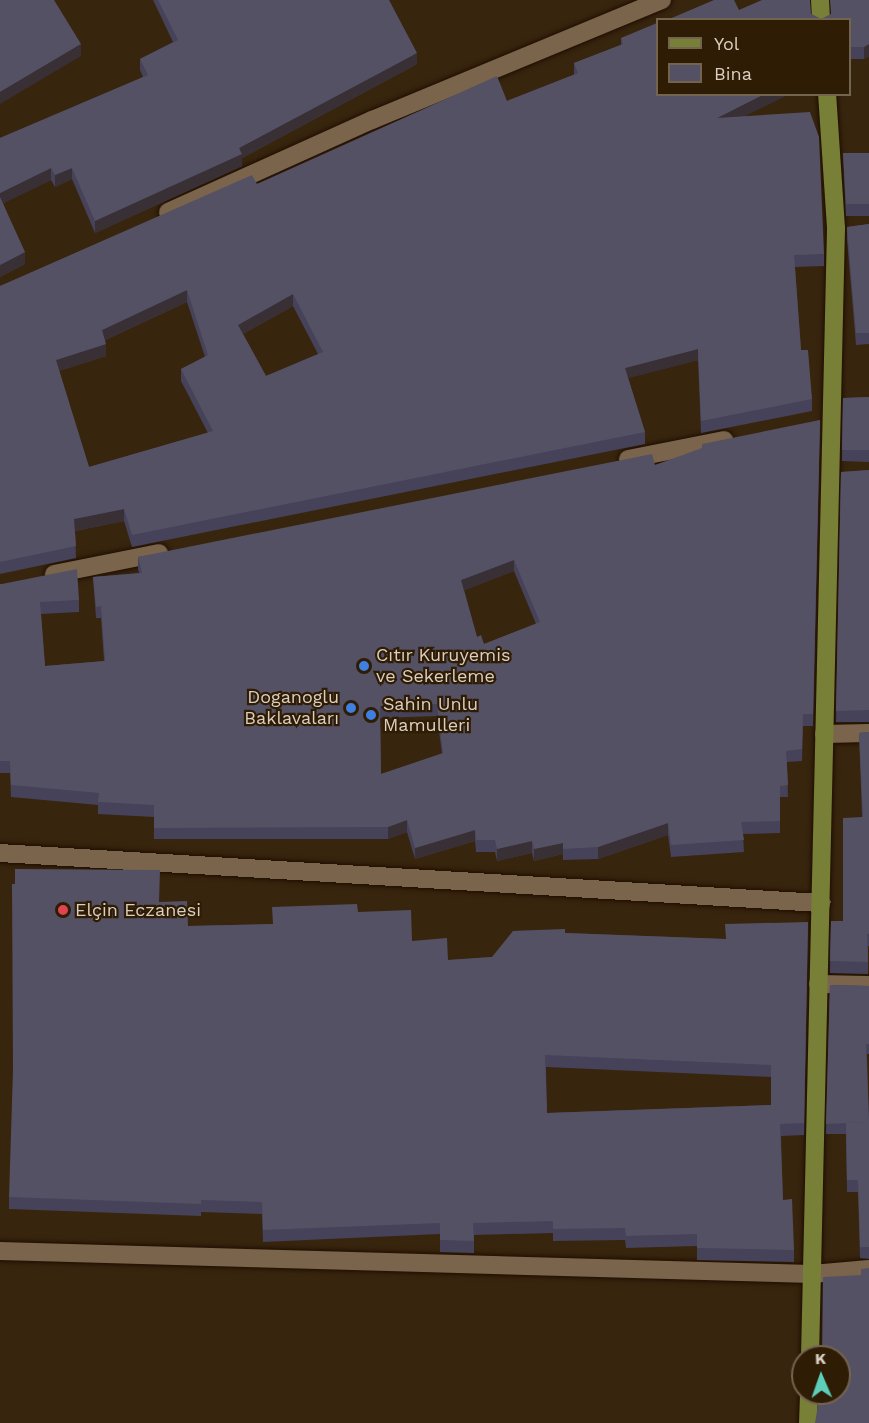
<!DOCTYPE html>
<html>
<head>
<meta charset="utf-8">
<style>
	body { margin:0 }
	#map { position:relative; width:869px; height:1423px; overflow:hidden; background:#38250e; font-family:"Work Sans",sans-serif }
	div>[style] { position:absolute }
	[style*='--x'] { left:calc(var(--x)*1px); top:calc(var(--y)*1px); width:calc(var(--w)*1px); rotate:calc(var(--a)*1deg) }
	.roads { filter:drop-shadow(0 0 2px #1f0e00) drop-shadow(0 0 2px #1f0e00) }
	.minor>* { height:18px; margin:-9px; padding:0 9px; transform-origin:9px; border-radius:9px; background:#7a654c }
	.major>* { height:18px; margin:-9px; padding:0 9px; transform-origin:9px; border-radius:9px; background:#787f37 }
	.wall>* { inset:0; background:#454259 }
	.shaded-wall>* { inset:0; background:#393036 }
	.building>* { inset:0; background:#555164 }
	.dots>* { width:16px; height:16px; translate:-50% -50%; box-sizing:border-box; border:3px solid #2e1c04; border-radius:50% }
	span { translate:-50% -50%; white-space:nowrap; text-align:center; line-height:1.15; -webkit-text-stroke:4.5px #2e1c04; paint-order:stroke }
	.poi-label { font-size:18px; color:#dbcfc1 }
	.left { translate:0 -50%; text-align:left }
	.right { translate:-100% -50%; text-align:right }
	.legend { position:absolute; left:656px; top:18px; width:195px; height:78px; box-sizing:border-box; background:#2e1c04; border:2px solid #736450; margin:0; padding:8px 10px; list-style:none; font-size:18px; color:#dbcfc1 }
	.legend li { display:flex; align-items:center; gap:12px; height:30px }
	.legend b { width:30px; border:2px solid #736450 }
	.north { position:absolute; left:791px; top:1345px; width:60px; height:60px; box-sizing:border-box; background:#2e1c04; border:2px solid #736450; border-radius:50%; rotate:358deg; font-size:16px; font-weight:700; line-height:24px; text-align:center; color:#dbcfc1 }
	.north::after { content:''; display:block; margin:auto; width:21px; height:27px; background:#5dceb9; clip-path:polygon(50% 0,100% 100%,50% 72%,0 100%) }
</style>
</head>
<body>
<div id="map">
	<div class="roads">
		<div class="minor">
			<i style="--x:168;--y:212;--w:224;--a:-24.3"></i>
			<i style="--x:372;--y:120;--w:314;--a:-22.5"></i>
			<i style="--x:628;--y:459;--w:98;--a:-11.2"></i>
			<i style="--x:54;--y:574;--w:107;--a:-11.3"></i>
			<i style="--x:824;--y:734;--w:45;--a:-1.3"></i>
			<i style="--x:0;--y:853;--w:823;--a:3.49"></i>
			<i style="--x:818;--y:984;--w:51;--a:1.1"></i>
			<i style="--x:0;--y:1251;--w:812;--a:1.62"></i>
			<i style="--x:812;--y:1274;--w:57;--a:-5"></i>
		</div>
		<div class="major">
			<i style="--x:820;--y:0;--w:20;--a:87"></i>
			<i style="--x:810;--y:1357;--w:1129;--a:-88.68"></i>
			<i style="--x:836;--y:228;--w:134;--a:-93.8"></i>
			<i style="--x:808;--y:1423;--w:30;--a:-88"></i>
		</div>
	</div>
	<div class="wall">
		<i style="clip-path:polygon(153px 0,389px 0,417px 64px,242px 158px,242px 166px,95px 233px,72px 179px,55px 187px,51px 180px,3px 203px,25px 264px,0 277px,0 138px,143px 77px,140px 70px,140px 59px,173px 42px)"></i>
		<i style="clip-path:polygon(869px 0,869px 56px,864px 59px,849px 59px,849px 20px,667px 20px,739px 10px,811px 14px,821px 19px)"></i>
		<i style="clip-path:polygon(evenodd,621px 38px,745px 116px,824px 254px,824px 266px,795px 267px,801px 350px,812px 399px,812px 411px,701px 433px,698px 360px,628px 378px,645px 432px,645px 444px,132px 547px,124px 521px,75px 531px,76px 558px,0 574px,0 286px,257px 184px,507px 101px,574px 75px,574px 63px,621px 45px,621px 38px,187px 302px,205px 357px,181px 369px,181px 381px,208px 433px,89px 467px,59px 371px,106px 356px,105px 340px,187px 302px,621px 38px,293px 306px,318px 354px,266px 376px,243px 334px,293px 306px)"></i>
		<i style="clip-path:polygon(843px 153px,869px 153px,869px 216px,846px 216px)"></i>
		<i style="clip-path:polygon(869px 224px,869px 344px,856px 345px,847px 239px,847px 227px)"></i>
		<i style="clip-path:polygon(869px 397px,869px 462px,842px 461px,843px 398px)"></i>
		<i style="clip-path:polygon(evenodd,820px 420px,813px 726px,803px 726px,802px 761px,787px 762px,788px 797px,780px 797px,780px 833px,743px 834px,744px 852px,671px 857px,668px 835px,598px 859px,563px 860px,563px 854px,534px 861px,532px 853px,497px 861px,495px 852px,476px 852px,475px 841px,415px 859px,407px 832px,388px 839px,154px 839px,154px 817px,98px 814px,98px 805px,11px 797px,10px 773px,0 773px,0 584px,79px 600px,79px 612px,41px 614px,45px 666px,104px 661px,101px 618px,96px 618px,93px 577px,139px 573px,138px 569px,138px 557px,655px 465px,820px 420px,514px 571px,536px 624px,484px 644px,477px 637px,464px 590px,514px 571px,820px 420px,437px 716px,442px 754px,381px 774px,380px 718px,437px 716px)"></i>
		<i style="clip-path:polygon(869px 470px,869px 722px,836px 722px,841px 472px)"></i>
		<i style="clip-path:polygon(869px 732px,869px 946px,868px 946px,868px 974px,830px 973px,831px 921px,843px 921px,862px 817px,859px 733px)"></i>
		<i style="clip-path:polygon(evenodd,358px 912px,448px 960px,492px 957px,565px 933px,725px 939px,808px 922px,804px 1135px,781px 1136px,783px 1200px,794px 1250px,794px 1262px,697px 1260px,697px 1246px,626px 1248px,625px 1240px,553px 1241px,553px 1233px,474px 1235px,474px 1253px,440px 1252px,440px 1234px,263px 1242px,262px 1214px,201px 1212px,201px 1216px,9px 1209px,9px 1197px,188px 926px,273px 924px,358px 912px,546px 1067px,771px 1077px,771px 1105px,547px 1113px,546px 1067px)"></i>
		<i style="clip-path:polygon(830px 985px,869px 986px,869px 1054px,867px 1054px,869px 1121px,869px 1259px,860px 1258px,858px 1192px,847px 1192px,846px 1134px,826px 1134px)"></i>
	</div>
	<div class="shaded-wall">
		<i style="clip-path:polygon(81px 44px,81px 56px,0 104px,0 92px)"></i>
		<i style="clip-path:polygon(869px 44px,869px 56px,864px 59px,864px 47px)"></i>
		<i style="clip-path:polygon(417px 53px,417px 64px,242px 158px,242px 166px,95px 233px,95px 221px,239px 148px)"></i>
		<i style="clip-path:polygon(765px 94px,790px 94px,717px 130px,717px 118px)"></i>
		<i style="clip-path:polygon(51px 168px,51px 180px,0 205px,0 193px)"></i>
		<i style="clip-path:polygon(72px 168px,72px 179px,55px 187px,55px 175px)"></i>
		<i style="clip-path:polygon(25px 252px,25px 264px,0 277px,0 265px)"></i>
		<i style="clip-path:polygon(187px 290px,187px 302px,102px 341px,102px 330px)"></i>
		<i style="clip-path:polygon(293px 294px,293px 306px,238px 337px,238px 325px)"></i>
		<i style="clip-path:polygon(106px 344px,106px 356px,56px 372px,56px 360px)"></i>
		<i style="clip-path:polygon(698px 349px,698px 360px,625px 379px,625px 368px)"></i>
		<i style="clip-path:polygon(124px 509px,124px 521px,74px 531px,74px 519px)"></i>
		<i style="clip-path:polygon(514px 560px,514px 571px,461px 592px,461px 580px)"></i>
		<i style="clip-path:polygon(407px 820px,407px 832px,388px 839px,388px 827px)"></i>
		<i style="clip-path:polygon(668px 823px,668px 835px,598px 859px,598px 847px)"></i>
		<i style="clip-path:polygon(475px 830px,475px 841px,415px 859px,415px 848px)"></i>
		<i style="clip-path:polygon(532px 841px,532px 853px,497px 861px,497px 849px)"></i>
		<i style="clip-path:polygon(563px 843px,563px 854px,534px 861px,534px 849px)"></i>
	</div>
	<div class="building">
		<i style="clip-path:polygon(0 0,54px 0,81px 44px,0 92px)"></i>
		<i style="clip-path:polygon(158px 0,389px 0,417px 53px,239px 148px,242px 154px,95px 221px,72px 168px,55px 175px,51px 168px,0 193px,0 138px,148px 75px,140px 59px,178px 40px)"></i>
		<i style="clip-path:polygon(714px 0,734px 0,739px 10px,762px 0,810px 0,811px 14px,821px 19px,831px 14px,830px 0,869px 0,869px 44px,864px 47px,849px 47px,849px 20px,667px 20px)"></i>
		<i style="clip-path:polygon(evenodd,657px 23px,657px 94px,765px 94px,717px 118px,810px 112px,819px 137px,824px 254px,794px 255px,801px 350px,808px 350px,812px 399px,701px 421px,698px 349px,625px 368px,645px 432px,132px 535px,124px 509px,74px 519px,76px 546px,0 562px,0 286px,252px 175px,257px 184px,497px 76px,507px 101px,578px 73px,574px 63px,623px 44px,621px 38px,657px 23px,187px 290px,208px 355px,181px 369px,213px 431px,89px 467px,56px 360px,106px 344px,102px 330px,187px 290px,657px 23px,293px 294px,323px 352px,266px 376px,238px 325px,293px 294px)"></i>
		<i style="clip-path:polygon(843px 153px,869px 153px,869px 204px,846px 204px)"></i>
		<i style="clip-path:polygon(0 197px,25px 252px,0 265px)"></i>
		<i style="clip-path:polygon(869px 224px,869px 333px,856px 333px,847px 227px)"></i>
		<i style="clip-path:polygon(869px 397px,869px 450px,842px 450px,843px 398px)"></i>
		<i style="clip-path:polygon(evenodd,820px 420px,813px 714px,803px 714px,802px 749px,786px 751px,788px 785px,780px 786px,780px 821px,741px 822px,744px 840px,671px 845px,668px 823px,598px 847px,563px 849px,563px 843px,534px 849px,532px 841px,497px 849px,495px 840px,476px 840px,475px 830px,415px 848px,407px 820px,388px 827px,154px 828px,154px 805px,98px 802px,99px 793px,11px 785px,10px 761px,0 761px,0 584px,2px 584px,77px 569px,79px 600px,40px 602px,45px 666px,105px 661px,101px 606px,96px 607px,93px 577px,142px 573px,138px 557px,652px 454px,655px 465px,702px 448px,702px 444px,820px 420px,514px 560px,540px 622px,484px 644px,481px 635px,477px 637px,461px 580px,514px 560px,820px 420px,437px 704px,443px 753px,381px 774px,380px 706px,437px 704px)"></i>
		<i style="clip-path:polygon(869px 470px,869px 710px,836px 711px,841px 472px)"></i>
		<i style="clip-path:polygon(869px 732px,869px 934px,867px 934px,868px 962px,830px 961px,831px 921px,843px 921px,843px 818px,863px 817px,859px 733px)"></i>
		<i style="clip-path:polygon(evenodd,15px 869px,160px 870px,159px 902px,187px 901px,188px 926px,273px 924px,272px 907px,357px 904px,358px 912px,411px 910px,412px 941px,447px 938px,448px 960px,492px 957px,513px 931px,565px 929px,565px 933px,726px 939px,725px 924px,808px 922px,804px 1123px,780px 1124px,783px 1200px,792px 1199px,794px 1250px,697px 1248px,697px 1234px,626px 1236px,625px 1228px,553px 1229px,553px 1221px,473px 1223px,474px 1241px,440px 1240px,440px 1223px,263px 1230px,262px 1202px,201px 1200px,201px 1204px,9px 1197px,13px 1070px,12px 884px,15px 884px,15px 869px,545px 1055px,771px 1065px,771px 1105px,547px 1113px,545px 1055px)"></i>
		<i style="clip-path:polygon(830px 985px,869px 986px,869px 1044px,866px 1044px,869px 1122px,826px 1124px)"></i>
		<i style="clip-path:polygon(869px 1122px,869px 1247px,860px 1247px,858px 1180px,847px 1180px,846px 1123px)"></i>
		<i style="clip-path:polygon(869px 1268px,869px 1423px,815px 1423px,820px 1393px,839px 1393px,839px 1357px,822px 1357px,823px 1277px,861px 1275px,861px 1269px)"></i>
	</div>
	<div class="dots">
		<i style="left:364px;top:666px;background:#3f7fe0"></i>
		<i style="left:351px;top:708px;background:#3f7fe0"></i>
		<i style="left:371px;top:715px;background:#3f7fe0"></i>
		<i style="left:63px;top:910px;background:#e0444e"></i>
	</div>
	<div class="poi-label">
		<span class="left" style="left:376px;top:666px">Cıtır Kuruyemis<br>ve Sekerleme</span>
		<span class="right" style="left:339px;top:708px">Doganoglu<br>Baklavaları</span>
		<span class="left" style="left:383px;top:715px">Sahin Unlu<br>Mamulleri</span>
		<span class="left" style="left:75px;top:910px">Elçin Eczanesi</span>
	</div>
	<ul class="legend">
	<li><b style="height:8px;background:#787f37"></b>Yol</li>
	<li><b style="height:16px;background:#555164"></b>Bina</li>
	</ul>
	<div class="north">K</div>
</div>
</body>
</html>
